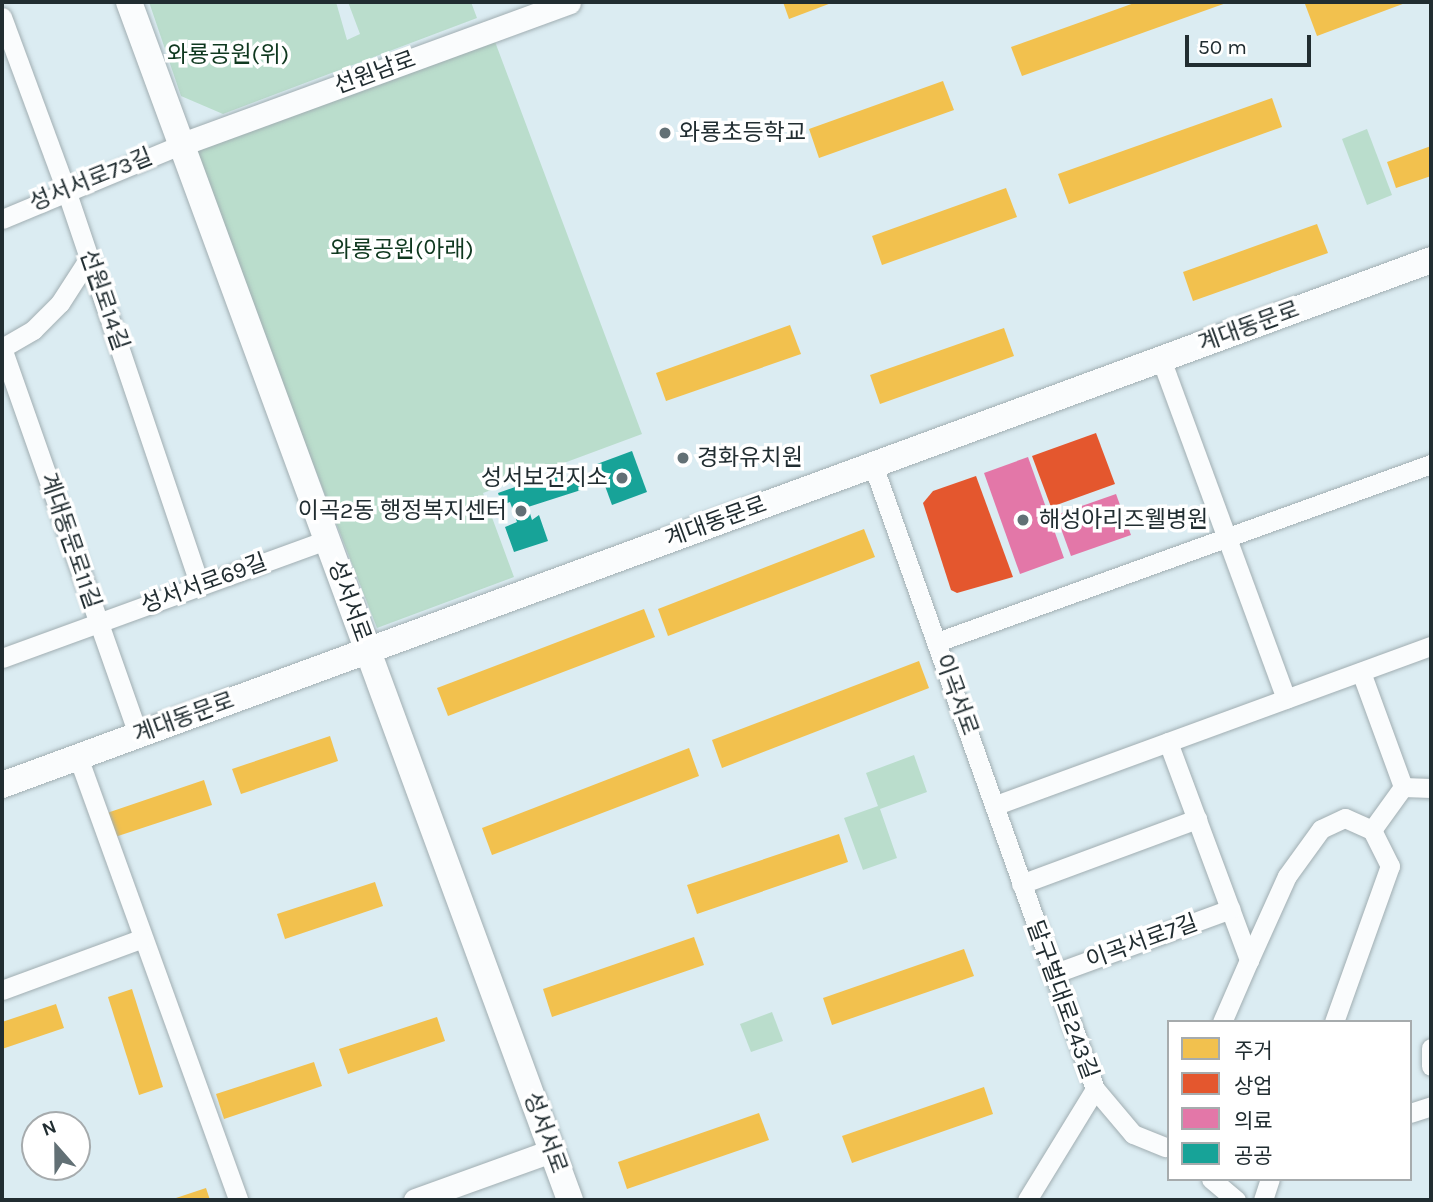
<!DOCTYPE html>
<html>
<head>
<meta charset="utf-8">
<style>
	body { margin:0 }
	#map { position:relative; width:1433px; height:1202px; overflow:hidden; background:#dbecf2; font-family:Karla,"Noto Sans KR",sans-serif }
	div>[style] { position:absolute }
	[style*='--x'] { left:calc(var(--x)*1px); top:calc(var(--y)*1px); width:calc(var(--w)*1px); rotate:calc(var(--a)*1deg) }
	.green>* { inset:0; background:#baddcc }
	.homes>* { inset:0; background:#f2c14e }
	.shops>* { inset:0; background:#e4572e }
	.health>* { inset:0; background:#e377a8 }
	.public>* { inset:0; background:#17a398 }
	.roads { filter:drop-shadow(0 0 2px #a1aeb2) drop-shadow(0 0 2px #a1aeb2) }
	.minor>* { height:19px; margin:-9.5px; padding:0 9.5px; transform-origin:9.5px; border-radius:9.5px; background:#fafcfd }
	.tertiary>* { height:23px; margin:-11.5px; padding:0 11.5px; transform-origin:11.5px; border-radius:11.5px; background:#fafcfd }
	.secondary>* { height:26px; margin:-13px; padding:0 13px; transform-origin:13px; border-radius:13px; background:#fafcfd }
	.dots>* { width:19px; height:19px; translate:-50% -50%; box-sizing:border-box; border:4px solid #fff; border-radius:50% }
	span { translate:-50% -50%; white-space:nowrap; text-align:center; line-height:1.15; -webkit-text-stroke:7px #fff; paint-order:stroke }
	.park-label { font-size:23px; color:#0f381f }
	.street-label { font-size:23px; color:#212d31 }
	.poi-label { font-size:23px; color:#212d31 }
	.left { translate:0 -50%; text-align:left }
	.right { translate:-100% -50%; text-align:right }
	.frame { position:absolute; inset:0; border:4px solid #212d31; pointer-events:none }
	.legend { position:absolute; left:1167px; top:1020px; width:245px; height:161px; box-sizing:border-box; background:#fff; border:2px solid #a6abad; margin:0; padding:9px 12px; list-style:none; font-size:21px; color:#212d31 }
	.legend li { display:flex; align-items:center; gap:14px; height:35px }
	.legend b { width:35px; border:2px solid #a6abad }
	.north { position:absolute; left:21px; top:1111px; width:70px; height:70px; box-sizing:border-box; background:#fff; border:2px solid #a6abad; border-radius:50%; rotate:339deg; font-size:19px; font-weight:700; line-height:28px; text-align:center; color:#212d31 }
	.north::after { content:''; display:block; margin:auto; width:24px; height:32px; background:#627075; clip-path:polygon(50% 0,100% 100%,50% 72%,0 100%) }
	.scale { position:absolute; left:1185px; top:35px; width:126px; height:32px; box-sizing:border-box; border:4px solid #212d31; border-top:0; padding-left:9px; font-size:21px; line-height:24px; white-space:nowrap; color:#212d31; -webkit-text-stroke:5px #fff; paint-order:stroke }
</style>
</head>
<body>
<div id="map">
	<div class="green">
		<i style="clip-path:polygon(149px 2px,336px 2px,347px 40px,360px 34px,348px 2px,471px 2px,477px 18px,223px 114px,181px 96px)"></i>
		<i style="clip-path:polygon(494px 39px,642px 434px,483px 493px,514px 577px,377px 628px,192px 153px)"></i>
		<i style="clip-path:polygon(1367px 129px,1392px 195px,1367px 205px,1342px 139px)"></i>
		<i style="clip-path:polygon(914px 755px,927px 792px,880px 809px,897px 858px,863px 870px,844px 818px,878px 806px,866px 773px)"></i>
		<i style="clip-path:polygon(772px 1012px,783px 1041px,751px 1052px,740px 1024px)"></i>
	</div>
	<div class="homes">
		<i style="clip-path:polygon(783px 2px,834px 2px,789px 19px)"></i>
		<i style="clip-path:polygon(1137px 2px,1229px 2px,1022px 76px,1011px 47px)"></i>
		<i style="clip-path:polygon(1312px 2px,1408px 2px,1317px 36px,1305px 4px)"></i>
		<i style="clip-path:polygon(943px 81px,954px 110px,819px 158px,809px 129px)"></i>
		<i style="clip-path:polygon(1272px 98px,1282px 127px,1069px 204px,1058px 174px)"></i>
		<i style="clip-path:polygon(1431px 146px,1431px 176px,1396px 188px,1387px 162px)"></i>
		<i style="clip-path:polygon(1006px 188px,1017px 217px,882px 265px,872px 236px)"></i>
		<i style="clip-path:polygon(1317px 224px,1328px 253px,1193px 301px,1183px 272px)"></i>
		<i style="clip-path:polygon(790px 325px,801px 354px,666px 401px,656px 373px)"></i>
		<i style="clip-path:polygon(1004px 328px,1014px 356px,880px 404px,870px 375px)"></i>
		<i style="clip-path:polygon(864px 529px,875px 557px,668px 636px,658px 609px)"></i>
		<i style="clip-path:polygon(644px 609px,655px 637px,448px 716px,437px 688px)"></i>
		<i style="clip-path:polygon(919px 661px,929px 688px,722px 768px,712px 740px)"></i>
		<i style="clip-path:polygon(330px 736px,338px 761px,241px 794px,232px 769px)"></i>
		<i style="clip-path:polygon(689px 748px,699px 776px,492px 855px,482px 828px)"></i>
		<i style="clip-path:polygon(204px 780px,212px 805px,115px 837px,107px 813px)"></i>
		<i style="clip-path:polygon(839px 834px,848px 862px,697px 914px,687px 885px)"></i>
		<i style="clip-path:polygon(375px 882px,383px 906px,285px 939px,277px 914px)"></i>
		<i style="clip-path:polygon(694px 937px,704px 965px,552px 1017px,543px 989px)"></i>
		<i style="clip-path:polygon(964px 949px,974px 976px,832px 1025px,823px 998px)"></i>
		<i style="clip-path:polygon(132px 989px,163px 1087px,139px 1095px,108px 997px)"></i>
		<i style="clip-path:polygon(56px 1004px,64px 1028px,2px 1049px,2px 1022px)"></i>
		<i style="clip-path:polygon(437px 1017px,445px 1041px,348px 1074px,339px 1049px)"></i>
		<i style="clip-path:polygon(314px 1062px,322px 1086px,224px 1119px,216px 1094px)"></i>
		<i style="clip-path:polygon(984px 1087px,993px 1114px,852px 1163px,842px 1136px)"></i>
		<i style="clip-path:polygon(759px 1113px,769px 1140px,627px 1189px,618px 1162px)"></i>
		<i style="clip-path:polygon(206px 1188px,210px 1200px,170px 1200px)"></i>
	</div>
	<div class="shops">
		<i style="clip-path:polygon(1096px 433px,1115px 484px,1051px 507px,1032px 456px)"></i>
		<i style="clip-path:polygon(976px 476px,1013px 577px,957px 593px,951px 590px,923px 503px,933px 491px)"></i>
	</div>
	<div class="health">
		<i style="clip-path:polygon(1028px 457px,1064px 558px,1020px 574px,984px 473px)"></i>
		<i style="clip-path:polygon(1116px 494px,1131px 535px,1071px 556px,1056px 515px)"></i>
	</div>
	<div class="public">
		<i style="clip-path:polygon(632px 451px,647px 492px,612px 505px,597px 464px)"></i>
		<i style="clip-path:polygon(559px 472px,563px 485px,578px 479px,581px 490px,528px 507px,532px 520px,539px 515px,548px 541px,514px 552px,505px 527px,517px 522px,510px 502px,502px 505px,498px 493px)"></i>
	</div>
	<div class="roads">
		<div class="minor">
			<i style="--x:2;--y:17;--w:184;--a:69.7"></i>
			<i style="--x:66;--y:190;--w:418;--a:71.3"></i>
			<i style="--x:2;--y:219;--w:195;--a:-22.6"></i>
			<i style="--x:2;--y:348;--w:410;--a:70.6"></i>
			<i style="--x:2;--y:348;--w:36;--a:-30"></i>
			<i style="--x:33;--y:330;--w:38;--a:-45"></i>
			<i style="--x:60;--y:303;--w:54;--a:-57.2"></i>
			<i style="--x:1161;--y:359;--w:362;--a:69.8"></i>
			<i style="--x:873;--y:465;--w:662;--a:70.42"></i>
			<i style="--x:1095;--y:1089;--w:59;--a:49.8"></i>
			<i style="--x:1133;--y:1134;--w:35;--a:22"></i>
			<i style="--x:937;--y:642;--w:525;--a:-19.82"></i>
			<i style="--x:2;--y:658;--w:346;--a:-20"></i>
			<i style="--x:1361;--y:672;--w:122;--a:69.9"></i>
			<i style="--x:1403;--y:787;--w:28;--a:2"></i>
			<i style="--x:1168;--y:742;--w:233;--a:69.6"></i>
			<i style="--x:1249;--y:960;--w:68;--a:113.5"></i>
			<i style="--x:78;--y:757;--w:471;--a:70.1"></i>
			<i style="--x:996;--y:805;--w:463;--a:-20.1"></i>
			<i style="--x:1372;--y:830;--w:53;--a:-54.2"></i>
			<i style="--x:1021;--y:884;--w:188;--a:-20.3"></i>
			<i style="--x:1249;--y:960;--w:92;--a:-65.7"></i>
			<i style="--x:1287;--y:876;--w:58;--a:-54.1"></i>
			<i style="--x:1321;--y:829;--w:26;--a:-25"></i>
			<i style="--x:1345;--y:818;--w:30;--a:24"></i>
			<i style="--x:1053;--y:974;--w:189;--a:-20.1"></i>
			<i style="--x:2;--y:990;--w:150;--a:-20.2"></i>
			<i style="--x:1334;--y:1022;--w:166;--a:-70.3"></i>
			<i style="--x:1390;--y:866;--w:40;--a:-116.6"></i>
			<i style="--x:1431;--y:1048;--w:18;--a:90"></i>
			<i style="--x:1410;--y:1113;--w:22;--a:-18"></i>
			<i style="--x:1211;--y:1179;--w:33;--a:40"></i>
			<i style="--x:1027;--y:1200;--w:130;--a:-58.5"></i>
			<i style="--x:1263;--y:1200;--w:22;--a:-72"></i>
		</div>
		<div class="tertiary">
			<i style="--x:182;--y:144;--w:412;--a:-20.1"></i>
			<i style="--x:415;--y:1200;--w:145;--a:-19.8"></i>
		</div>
		<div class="secondary">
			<i style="--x:129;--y:2;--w:1277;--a:69.79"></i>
			<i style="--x:2;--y:785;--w:1522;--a:-20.17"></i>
		</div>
	</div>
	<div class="dots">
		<i style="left:665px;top:133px;background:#627075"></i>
		<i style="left:683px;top:458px;background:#627075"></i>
		<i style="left:622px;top:478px;background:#627075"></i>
		<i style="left:521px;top:511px;background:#627075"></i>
		<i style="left:1023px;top:520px;background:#627075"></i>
	</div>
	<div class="park-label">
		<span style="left:228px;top:55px">와룡공원(위)</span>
		<span style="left:402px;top:250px">와룡공원(아래)</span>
	</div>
	<div class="street-label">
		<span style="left:375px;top:73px;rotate:-20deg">선원남로</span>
		<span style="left:91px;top:180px;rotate:-22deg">성서서로73길</span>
		<span style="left:104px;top:300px;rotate:71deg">선원로14길</span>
		<span style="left:1249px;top:327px;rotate:-20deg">계대동문로</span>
		<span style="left:716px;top:522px;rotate:-20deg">계대동문로</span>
		<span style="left:70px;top:541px;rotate:71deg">계대동문로11길</span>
		<span style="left:204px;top:584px;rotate:-20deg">성서서로69길</span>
		<span style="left:349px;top:601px;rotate:70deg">성서서로</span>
		<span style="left:956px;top:695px;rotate:70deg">이곡서로</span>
		<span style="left:184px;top:718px;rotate:-20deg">계대동문로</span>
		<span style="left:1142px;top:942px;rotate:-20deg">이곡서로7길</span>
		<span style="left:1062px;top:1000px;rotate:70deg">달구벌대로243길</span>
		<span style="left:545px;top:1133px;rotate:70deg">성서서로</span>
	</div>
	<div class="poi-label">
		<span class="left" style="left:679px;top:133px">와룡초등학교</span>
		<span class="left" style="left:697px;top:458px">경화유치원</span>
		<span class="right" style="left:608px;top:478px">성서보건지소</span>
		<span class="right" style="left:507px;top:511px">이곡2동 행정복지센터</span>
		<span class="left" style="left:1039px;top:520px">해성아리즈웰병원</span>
	</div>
	<div class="frame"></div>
	<ul class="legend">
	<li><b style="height:19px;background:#f2c14e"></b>주거</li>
	<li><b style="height:19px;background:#e4572e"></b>상업</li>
	<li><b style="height:19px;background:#e377a8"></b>의료</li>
	<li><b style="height:19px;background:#17a398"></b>공공</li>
	</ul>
	<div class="north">N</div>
	<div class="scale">50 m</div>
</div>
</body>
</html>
